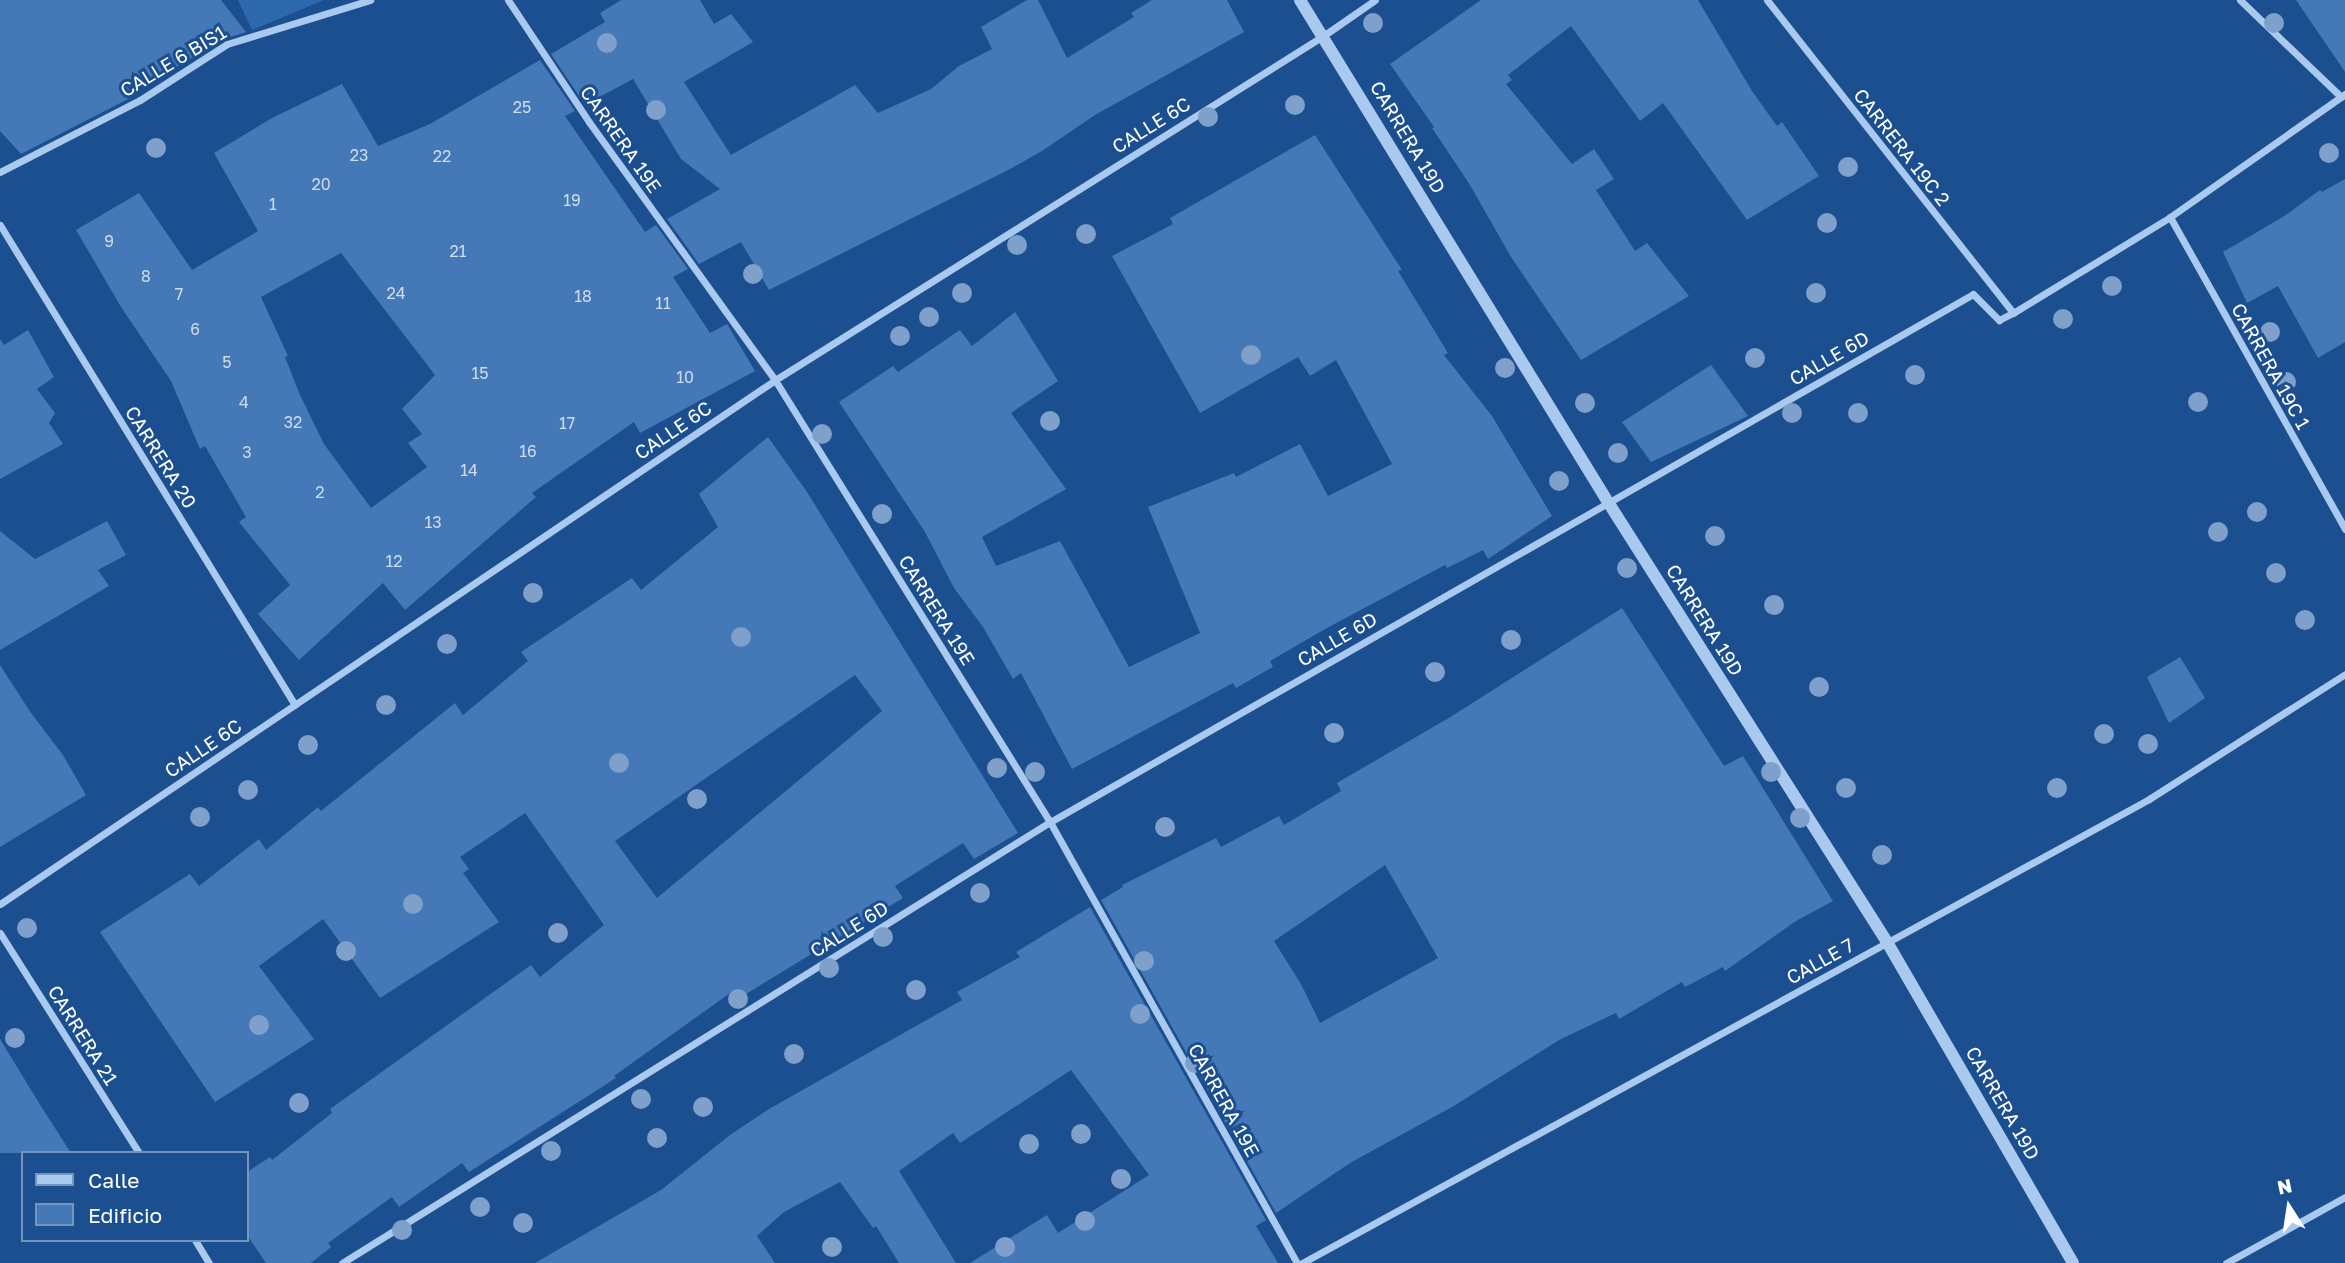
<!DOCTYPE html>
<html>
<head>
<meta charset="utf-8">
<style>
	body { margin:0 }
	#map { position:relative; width:2345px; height:1263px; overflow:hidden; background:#1b4f8f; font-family:"Golos Text",sans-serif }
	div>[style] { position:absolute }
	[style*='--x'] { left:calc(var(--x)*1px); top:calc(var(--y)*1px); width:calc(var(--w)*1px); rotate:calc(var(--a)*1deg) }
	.green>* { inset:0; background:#2e69ad }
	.building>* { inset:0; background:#4478b7 }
	.minor>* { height:7px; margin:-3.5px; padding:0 3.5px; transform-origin:3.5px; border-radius:3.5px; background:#a9c9ee }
	.tertiary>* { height:12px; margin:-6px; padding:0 6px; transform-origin:6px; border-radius:6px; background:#a9c9ee }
	.trees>* { width:20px; height:20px; margin:-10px; border-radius:50%; background:#7ea0ca }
	span { translate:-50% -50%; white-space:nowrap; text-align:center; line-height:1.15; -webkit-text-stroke:6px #1b4f8f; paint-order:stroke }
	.number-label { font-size:16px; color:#d0dded }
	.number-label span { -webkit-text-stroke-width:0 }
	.street-label { font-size:19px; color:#fff }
	.legend { position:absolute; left:21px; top:1151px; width:228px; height:91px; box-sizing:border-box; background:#1b4f8f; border:2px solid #7695bc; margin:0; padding:9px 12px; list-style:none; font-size:21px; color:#fff }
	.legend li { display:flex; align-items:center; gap:14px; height:35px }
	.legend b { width:35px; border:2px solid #7695bc }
	.north { position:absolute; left:2254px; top:1172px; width:70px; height:70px; -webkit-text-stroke:5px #1b4f8f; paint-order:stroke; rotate:348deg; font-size:19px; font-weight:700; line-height:28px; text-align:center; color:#fff }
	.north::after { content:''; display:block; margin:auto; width:24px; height:32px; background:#fff; clip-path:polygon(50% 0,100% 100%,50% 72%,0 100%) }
</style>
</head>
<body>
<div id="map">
	<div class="green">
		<i style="clip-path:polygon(238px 0,324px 0,252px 30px)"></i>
	</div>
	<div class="building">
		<i style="clip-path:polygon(0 0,221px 0,246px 32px,224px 39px,134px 92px,136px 95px,21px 154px,0 131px)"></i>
		<i style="clip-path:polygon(621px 0,700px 0,714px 24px,731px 14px,753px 42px,684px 82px,731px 155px,855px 85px,878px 113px,931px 89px,959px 66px,992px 49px,981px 27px,1027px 0,1038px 0,1067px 58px,1134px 17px,1131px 13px,1152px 0,1227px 0,1244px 32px,1095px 115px,1042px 151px,1012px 168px,769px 290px,741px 242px,699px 264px,667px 219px,720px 189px,681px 159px,633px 79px,585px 105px,551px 54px,605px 22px,600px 13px)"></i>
		<i style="clip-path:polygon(1481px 0,1698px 0,1752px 91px,1777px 126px,1782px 122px,1819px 176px,1747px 220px,1663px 103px,1640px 121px,1571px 26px,1508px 75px,1512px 80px,1506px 84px,1572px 164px,1594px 149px,1614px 179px,1596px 190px,1635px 251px,1647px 243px,1689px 296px,1581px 360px,1511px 257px,1470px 185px,1432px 128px,1434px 127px,1390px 64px)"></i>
		<i style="clip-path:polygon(2296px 0,2345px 0,2345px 72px)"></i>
		<i style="clip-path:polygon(evenodd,540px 60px,575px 111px,565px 116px,645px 232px,656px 225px,688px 269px,673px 277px,710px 333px,727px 324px,755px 371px,640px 433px,634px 422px,532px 493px,536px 497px,405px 610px,383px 583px,299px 660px,258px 614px,290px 585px,239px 522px,246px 517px,205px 446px,200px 449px,171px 381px,121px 307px,76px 230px,139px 193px,192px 270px,258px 231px,214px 153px,272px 118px,342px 84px,378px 146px,430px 124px,540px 60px,341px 253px,435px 375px,402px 409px,422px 434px,408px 443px,427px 467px,371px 508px,324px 444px,300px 395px,285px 357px,288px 356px,261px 297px,341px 253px)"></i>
		<i style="clip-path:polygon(1315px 135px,1402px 270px,1398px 271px,1448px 353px,1444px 355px,1492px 416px,1552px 516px,1488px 559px,1483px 550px,1447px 568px,1445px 565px,1327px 628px,1270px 661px,1273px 667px,1236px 688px,1233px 683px,1072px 769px,1021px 673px,1013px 679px,983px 627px,954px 588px,925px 532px,839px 402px,893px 366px,898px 372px,960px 330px,972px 346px,1015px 312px,1058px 381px,1011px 413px,1066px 489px,982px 537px,996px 566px,1060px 541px,1129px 667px,1200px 633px,1148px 507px,1234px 473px,1236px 477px,1300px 444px,1328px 496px,1392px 464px,1336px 360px,1310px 376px,1298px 357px,1200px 413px,1112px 256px,1173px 224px,1170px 218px)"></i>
		<i style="clip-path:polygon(2345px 179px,2345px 342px,2318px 358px,2278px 286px,2247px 303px,2223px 252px,2286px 215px,2320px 190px,2322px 192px)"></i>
		<i style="clip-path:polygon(28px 330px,54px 377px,37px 389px,55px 413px,49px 423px,63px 444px,0 479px,0 339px,4px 345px)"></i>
		<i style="clip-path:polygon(1711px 365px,1748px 416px,1651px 462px,1622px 422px)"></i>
		<i style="clip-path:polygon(evenodd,768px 437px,807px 492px,1018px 833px,974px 859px,963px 843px,895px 886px,903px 898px,738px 999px,733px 991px,614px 1076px,616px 1078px,469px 1172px,462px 1163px,399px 1207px,392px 1197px,328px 1243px,331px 1247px,311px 1263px,266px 1263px,247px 1235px,247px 1172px,270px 1157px,272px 1160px,332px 1113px,330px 1109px,531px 965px,540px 977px,604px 925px,525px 813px,460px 857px,469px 869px,463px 873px,499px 922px,380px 998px,323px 919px,259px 966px,314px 1039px,215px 1102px,100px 932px,190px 874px,199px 886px,259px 839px,266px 850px,318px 807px,321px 811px,455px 703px,463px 715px,528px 661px,521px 652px,632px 578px,641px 590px,718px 527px,699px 494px,768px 437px,855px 675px,882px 711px,657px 898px,615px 841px,855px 675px)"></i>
		<i style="clip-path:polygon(107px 521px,126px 555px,98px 570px,109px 586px,0 650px,0 531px,35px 559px)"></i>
		<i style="clip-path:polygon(evenodd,1622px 608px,1724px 766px,1743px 756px,1833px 901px,1796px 921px,1725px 971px,1723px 967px,1685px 987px,1682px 982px,1619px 1019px,1616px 1013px,1561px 1039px,1452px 1107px,1350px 1163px,1276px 1213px,1101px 900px,1123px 887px,1122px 885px,1216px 838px,1221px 847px,1279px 816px,1284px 825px,1341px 791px,1337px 783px,1452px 716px,1622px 608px,1385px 865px,1438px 958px,1320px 1023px,1301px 984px,1274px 941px,1385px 865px)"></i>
		<i style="clip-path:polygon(2180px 657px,2205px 698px,2169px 723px,2147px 677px)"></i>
		<i style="clip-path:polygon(0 665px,31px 713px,63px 755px,86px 795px,0 847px)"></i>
		<i style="clip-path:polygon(1090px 907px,1266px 1220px,1256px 1226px,1278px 1263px,970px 1263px,1047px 1215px,1058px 1233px,1149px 1175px,1071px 1070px,960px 1143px,953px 1133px,899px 1171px,956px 1263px,899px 1263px,876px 1226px,873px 1228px,840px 1182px,784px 1212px,757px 1236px,775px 1263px,535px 1263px,661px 1190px,730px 1135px,769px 1109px,962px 1000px,957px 992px,1020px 957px,1016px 952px)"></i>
		<i style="clip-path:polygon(0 1039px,39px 1103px,71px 1153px,0 1153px)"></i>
	</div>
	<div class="minor">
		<i style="--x:508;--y:0;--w:146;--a:56.4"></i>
		<i style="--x:589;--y:122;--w:318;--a:54.2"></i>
		<i style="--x:775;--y:380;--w:521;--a:58.11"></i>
		<i style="--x:1050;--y:822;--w:505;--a:60.75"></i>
		<i style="--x:1767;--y:0;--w:398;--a:51.8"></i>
		<i style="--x:2240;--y:0;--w:140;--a:43.8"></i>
		<i style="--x:0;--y:172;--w:157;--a:-27.2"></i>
		<i style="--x:140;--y:100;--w:103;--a:-32.8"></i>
		<i style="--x:227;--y:44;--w:150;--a:-17.1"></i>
		<i style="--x:2170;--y:217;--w:358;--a:60.7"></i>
		<i style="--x:0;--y:225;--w:563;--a:58.43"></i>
		<i style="--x:0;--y:904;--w:936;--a:-34.06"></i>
		<i style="--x:775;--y:380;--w:647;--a:-32.12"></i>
		<i style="--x:1323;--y:36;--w:63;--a:-34.7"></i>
		<i style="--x:0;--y:933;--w:260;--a:57.7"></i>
		<i style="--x:195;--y:1240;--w:27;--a:59"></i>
		<i style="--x:342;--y:1263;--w:834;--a:-31.92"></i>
		<i style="--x:1050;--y:822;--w:1063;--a:-29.77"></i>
		<i style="--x:1973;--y:294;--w:37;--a:45"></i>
		<i style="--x:1999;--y:320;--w:16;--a:-27"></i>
		<i style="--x:2013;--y:313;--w:184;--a:-31.4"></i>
		<i style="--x:2170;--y:217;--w:214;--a:-35.1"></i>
		<i style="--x:1302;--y:1263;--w:966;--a:-28.71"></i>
		<i style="--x:2149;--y:799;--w:232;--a:-32.5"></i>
		<i style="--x:2226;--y:1263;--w:136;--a:-29"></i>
	</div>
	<div class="tertiary">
		<i style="--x:1300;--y:0;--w:589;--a:58.47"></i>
		<i style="--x:1608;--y:502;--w:521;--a:57.62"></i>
		<i style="--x:1887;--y:942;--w:371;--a:59.9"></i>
	</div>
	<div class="trees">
		<i style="left:1373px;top:23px"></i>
		<i style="left:2274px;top:23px"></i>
		<i style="left:607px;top:43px"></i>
		<i style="left:1295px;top:105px"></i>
		<i style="left:656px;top:110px"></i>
		<i style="left:1208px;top:117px"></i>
		<i style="left:156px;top:148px"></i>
		<i style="left:2329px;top:153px"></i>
		<i style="left:1848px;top:167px"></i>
		<i style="left:1827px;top:223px"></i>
		<i style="left:1086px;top:234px"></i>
		<i style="left:1017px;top:245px"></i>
		<i style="left:753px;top:274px"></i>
		<i style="left:2112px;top:286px"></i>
		<i style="left:962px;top:293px"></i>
		<i style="left:1816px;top:293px"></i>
		<i style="left:929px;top:317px"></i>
		<i style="left:2063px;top:319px"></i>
		<i style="left:2270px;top:332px"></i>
		<i style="left:900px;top:336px"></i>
		<i style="left:1251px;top:355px"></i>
		<i style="left:1755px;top:358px"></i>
		<i style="left:1505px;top:368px"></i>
		<i style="left:1915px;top:375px"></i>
		<i style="left:2286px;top:382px"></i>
		<i style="left:2198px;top:402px"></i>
		<i style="left:1585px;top:403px"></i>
		<i style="left:1792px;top:413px"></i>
		<i style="left:1858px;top:413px"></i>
		<i style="left:1050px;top:421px"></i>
		<i style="left:822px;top:434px"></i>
		<i style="left:1618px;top:453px"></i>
		<i style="left:1559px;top:481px"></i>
		<i style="left:2257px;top:512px"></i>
		<i style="left:882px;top:514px"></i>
		<i style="left:2218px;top:532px"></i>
		<i style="left:1715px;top:536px"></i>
		<i style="left:1627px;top:568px"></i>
		<i style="left:2276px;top:573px"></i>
		<i style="left:533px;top:593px"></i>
		<i style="left:1774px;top:605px"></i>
		<i style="left:2305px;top:620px"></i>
		<i style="left:741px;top:637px"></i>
		<i style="left:1511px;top:640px"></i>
		<i style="left:447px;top:644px"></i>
		<i style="left:1435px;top:672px"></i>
		<i style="left:1819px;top:687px"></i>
		<i style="left:386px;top:705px"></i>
		<i style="left:1334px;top:733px"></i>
		<i style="left:2104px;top:734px"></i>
		<i style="left:2148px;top:744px"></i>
		<i style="left:308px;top:745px"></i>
		<i style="left:619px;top:763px"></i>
		<i style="left:997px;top:768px"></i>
		<i style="left:1035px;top:772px"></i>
		<i style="left:1771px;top:772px"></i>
		<i style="left:1846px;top:788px"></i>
		<i style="left:2057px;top:788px"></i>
		<i style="left:248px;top:790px"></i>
		<i style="left:697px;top:799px"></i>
		<i style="left:200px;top:817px"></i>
		<i style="left:1800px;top:818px"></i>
		<i style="left:1165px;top:827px"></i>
		<i style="left:1882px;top:855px"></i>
		<i style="left:980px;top:893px"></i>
		<i style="left:413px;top:904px"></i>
		<i style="left:27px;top:928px"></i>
		<i style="left:558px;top:933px"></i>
		<i style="left:883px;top:937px"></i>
		<i style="left:346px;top:951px"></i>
		<i style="left:1144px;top:961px"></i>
		<i style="left:829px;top:968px"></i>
		<i style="left:916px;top:990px"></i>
		<i style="left:738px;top:999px"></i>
		<i style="left:1140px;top:1014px"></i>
		<i style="left:259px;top:1025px"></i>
		<i style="left:15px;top:1038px"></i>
		<i style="left:794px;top:1054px"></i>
		<i style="left:1195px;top:1063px"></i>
		<i style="left:641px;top:1099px"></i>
		<i style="left:299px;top:1103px"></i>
		<i style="left:703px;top:1107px"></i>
		<i style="left:1081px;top:1134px"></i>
		<i style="left:657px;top:1138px"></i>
		<i style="left:1029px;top:1144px"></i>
		<i style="left:551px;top:1151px"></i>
		<i style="left:1121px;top:1179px"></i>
		<i style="left:480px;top:1207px"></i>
		<i style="left:1085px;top:1221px"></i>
		<i style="left:523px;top:1223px"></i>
		<i style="left:402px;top:1230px"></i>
		<i style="left:832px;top:1247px"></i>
		<i style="left:1005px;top:1247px"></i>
	</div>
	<div class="number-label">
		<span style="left:522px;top:107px">25</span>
		<span style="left:359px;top:155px">23</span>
		<span style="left:442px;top:156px">22</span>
		<span style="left:321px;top:184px">20</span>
		<span style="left:572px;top:200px">19</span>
		<span style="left:273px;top:204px">1</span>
		<span style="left:109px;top:241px">9</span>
		<span style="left:458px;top:251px">21</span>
		<span style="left:146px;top:276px">8</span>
		<span style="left:396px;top:293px">24</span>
		<span style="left:179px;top:294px">7</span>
		<span style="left:583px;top:296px">18</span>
		<span style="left:663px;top:303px">11</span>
		<span style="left:195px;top:329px">6</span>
		<span style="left:227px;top:362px">5</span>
		<span style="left:480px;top:373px">15</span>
		<span style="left:685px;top:377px">10</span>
		<span style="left:244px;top:402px">4</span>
		<span style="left:293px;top:422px">32</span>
		<span style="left:567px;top:423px">17</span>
		<span style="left:528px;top:451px">16</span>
		<span style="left:247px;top:452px">3</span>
		<span style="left:469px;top:470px">14</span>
		<span style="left:320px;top:492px">2</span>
		<span style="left:433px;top:522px">13</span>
		<span style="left:394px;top:561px">12</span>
	</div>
	<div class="street-label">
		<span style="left:173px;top:61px;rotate:-31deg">CALLE 6 BIS1</span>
		<span style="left:1151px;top:125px;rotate:-32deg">CALLE 6C</span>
		<span style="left:1408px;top:137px;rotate:59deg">CARRERA 19D</span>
		<span style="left:621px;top:139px;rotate:55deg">CARRERA 19E</span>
		<span style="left:1902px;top:147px;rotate:52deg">CARRERA 19C 2</span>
		<span style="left:1829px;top:358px;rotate:-30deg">CALLE 6D</span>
		<span style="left:2271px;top:366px;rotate:61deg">CARRERA 19C 1</span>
		<span style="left:673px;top:430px;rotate:-34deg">CALLE 6C</span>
		<span style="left:161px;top:457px;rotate:58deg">CARRERA 20</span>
		<span style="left:937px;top:610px;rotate:58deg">CARRERA 19E</span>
		<span style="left:1705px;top:620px;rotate:58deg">CARRERA 19D</span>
		<span style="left:1337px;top:639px;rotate:-30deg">CALLE 6D</span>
		<span style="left:203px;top:748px;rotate:-34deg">CALLE 6C</span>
		<span style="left:849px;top:929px;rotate:-32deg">CALLE 6D</span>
		<span style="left:1820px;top:961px;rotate:-29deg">CALLE 7</span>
		<span style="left:83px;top:1035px;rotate:58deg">CARRERA 21</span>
		<span style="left:1224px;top:1100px;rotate:61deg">CARRERA 19E</span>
		<span style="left:2003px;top:1103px;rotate:60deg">CARRERA 19D</span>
	</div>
	<ul class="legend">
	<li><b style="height:9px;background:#a9c9ee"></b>Calle</li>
	<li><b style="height:19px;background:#4478b7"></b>Edificio</li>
	</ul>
	<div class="north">N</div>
</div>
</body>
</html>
